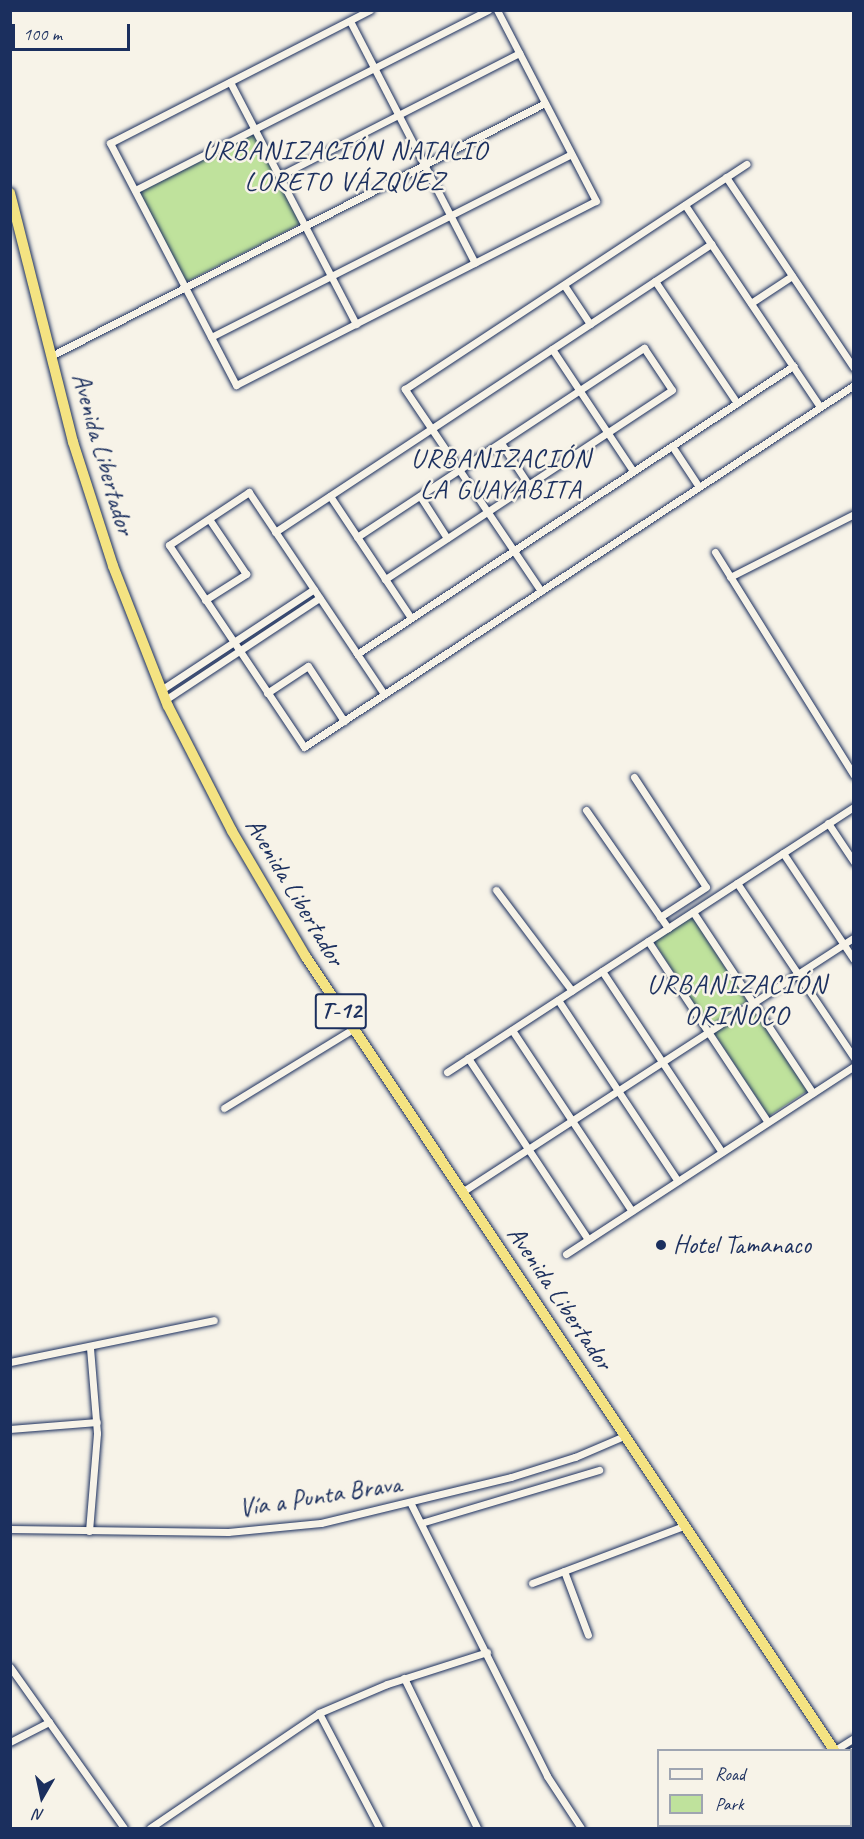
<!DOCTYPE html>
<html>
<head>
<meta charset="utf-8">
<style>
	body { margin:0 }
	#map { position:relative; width:864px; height:1839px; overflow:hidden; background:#f7f3e8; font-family:Caveat,sans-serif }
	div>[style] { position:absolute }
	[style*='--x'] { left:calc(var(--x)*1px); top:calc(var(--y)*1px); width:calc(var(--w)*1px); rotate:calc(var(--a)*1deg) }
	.green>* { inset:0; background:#bfe29c }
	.roads { filter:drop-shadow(0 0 2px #1b2f5e) drop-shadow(0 0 2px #1b2f5e) }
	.minor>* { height:7px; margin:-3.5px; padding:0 3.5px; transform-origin:3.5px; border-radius:3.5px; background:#f7f3e8 }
	.trunk>* { height:10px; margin:-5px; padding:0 5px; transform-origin:5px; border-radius:5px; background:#f4e382 }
	.dots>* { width:16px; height:16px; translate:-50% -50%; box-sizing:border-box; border:3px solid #f7f3e8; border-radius:50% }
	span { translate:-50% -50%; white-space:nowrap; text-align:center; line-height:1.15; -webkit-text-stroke:5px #f7f3e8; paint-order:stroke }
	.shield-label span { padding:2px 4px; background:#f7f3e8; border:2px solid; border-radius:4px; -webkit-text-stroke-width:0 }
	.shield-label { font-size:24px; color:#1b2f5e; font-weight:700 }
	.street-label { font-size:26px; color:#1b2f5e }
	.poi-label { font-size:26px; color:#1b2f5e }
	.left { translate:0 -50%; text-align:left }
	.neighbourhood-label { font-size:27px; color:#1b2f5e; letter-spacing:1.5px }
	.frame { position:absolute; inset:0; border:12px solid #1b2f5e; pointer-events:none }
	.legend { position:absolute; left:657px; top:1749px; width:195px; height:78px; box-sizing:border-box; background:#f7f3e8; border:2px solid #9fa5b1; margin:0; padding:8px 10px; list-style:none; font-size:18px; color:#1b2f5e }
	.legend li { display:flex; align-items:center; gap:12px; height:30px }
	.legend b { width:30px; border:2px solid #9fa5b1 }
	.north { position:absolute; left:12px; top:1767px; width:60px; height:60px; -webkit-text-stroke:4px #f7f3e8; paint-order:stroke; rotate:189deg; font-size:16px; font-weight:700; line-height:24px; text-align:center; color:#1b2f5e }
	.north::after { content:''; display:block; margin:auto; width:21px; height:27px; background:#1b2f5e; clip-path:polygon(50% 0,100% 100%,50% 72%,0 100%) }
	.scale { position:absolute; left:12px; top:24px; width:118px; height:27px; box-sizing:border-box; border:3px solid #1b2f5e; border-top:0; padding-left:8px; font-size:18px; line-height:21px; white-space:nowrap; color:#1b2f5e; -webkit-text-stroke:4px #f7f3e8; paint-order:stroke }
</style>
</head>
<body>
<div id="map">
	<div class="green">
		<i style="clip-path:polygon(254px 134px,300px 224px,186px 282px,140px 192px)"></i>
		<i style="clip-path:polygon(692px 917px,747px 1001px,709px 1026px,654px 942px)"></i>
		<i style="clip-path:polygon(752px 1008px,807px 1091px,769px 1116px,714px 1033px)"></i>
	</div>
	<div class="roads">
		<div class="minor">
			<i style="--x:370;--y:10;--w:292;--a:152.9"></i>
			<i style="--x:110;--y:143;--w:273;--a:62.5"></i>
			<i style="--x:236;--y:385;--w:404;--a:-27.1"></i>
			<i style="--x:596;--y:201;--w:215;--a:-117.4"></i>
			<i style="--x:350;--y:21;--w:272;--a:62.7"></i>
			<i style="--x:230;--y:82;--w:273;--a:62.5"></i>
			<i style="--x:279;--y:176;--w:270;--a:-27.1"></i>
			<i style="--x:726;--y:177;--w:230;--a:56.2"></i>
			<i style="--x:135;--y:190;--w:396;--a:-27"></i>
			<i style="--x:685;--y:205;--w:243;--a:56.2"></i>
			<i style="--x:655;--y:281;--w:147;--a:56.1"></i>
			<i style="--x:564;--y:285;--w:47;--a:56.3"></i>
			<i style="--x:751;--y:303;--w:49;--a:-33.4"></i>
			<i style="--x:211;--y:337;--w:404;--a:-26.9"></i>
			<i style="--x:552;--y:349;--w:146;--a:56.4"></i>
			<i style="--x:51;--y:356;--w:555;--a:-27.12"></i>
			<i style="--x:501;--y:443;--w:49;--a:56.6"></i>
			<i style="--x:672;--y:446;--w:49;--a:56.6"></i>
			<i style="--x:330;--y:496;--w:146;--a:56.4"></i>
			<i style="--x:420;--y:496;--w:50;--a:57.3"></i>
			<i style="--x:275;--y:532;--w:523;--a:-33.45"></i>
			<i style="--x:357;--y:537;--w:344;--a:-33.4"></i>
			<i style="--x:644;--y:348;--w:50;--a:56.3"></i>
			<i style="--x:672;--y:390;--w:344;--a:146.6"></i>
			<i style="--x:715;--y:552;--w:263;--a:58.1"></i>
			<i style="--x:730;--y:577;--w:139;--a:-26.9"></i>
			<i style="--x:541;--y:591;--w:244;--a:-124"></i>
			<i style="--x:405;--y:389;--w:409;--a:-33.4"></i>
			<i style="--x:205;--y:600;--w:49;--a:-32.4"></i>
			<i style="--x:246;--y:574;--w:66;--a:-123.9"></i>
			<i style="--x:357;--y:654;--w:523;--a:-33.45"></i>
			<i style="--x:161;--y:690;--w:183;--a:-33.4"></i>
			<i style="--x:267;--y:693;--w:49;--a:-33.4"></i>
			<i style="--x:308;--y:666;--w:66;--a:56.8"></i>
			<i style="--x:384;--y:694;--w:243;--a:-123.8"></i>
			<i style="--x:249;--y:492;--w:96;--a:146.5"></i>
			<i style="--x:169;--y:545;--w:243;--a:56.2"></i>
			<i style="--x:304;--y:747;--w:658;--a:-33.35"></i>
			<i style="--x:165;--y:700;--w:185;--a:-33.5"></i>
			<i style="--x:634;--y:777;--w:131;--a:56.8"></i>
			<i style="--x:706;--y:887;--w:55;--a:146.9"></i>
			<i style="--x:586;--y:810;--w:144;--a:55.2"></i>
			<i style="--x:828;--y:823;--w:47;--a:56.3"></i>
			<i style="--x:783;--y:853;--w:128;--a:56.4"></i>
			<i style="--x:737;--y:883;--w:211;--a:56.2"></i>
			<i style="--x:496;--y:890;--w:126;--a:53"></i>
			<i style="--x:693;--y:912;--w:217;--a:56.5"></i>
			<i style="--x:648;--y:941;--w:217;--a:56.5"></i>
			<i style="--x:602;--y:971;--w:217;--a:56.5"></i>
			<i style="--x:558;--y:1000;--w:217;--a:56.5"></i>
			<i style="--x:512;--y:1030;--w:217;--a:56.5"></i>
			<i style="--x:468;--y:1058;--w:217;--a:56.5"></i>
			<i style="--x:447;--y:1072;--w:486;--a:-33.1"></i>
			<i style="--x:224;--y:1108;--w:151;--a:-31.5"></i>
			<i style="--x:462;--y:1192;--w:468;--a:-33"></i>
			<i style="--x:566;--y:1254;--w:344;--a:-33.1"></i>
			<i style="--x:10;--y:1362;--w:208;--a:-11.6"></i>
			<i style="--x:10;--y:1429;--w:87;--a:-4.6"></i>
			<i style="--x:411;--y:1504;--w:304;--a:63.4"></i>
			<i style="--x:547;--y:1776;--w:62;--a:56.8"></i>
			<i style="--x:421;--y:1523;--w:186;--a:-16.6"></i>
			<i style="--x:10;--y:1529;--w:218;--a:0.8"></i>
			<i style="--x:228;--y:1532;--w:93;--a:-5.5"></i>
			<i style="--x:321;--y:1523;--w:195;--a:-13.6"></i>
			<i style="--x:511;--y:1477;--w:67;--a:-17.4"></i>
			<i style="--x:575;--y:1457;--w:53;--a:-23.2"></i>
			<i style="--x:89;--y:1531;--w:98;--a:-85.3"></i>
			<i style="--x:97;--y:1433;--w:86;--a:-94.7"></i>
			<i style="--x:564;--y:1571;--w:68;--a:69.4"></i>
			<i style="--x:532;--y:1583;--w:162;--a:-20.6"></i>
			<i style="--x:10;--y:1667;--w:197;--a:54.7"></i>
			<i style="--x:404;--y:1678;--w:167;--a:64"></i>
			<i style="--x:319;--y:1713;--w:130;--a:62.4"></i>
			<i style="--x:10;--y:1742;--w:44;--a:-27.1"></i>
			<i style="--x:835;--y:1750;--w:22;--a:-32"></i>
			<i style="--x:850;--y:1752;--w:4;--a:-27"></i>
			<i style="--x:850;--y:1803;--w:4;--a:-27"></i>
			<i style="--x:845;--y:1826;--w:3;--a:45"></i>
			<i style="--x:150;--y:1828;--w:204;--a:-34.2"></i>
			<i style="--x:319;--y:1713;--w:74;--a:-23.1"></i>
			<i style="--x:387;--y:1684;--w:105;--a:-17.7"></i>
			<i style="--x:813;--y:1828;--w:5;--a:-22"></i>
		</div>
		<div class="trunk">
			<i style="--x:10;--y:193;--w:257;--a:75.8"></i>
			<i style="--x:73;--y:442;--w:130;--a:72.1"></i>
			<i style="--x:113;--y:566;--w:150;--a:68.6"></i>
			<i style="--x:168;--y:706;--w:140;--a:62.9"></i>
			<i style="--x:232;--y:831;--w:146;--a:59.6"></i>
			<i style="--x:306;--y:957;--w:953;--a:56.34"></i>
			<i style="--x:850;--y:1776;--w:6;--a:45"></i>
		</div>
	</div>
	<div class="dots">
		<i style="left:661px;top:1245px;background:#1b2f5e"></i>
	</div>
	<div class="shield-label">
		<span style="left:341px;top:1011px">T-12</span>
	</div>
	<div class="street-label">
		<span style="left:103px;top:454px;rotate:74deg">Avenida Libertador</span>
		<span style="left:295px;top:892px;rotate:59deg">Avenida Libertador</span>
		<span style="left:560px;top:1298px;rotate:56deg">Avenida Libertador</span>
		<span style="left:320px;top:1496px;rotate:-9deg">Vía a Punta Brava</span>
	</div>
	<div class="poi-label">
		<span class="left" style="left:673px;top:1245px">Hotel Tamanaco</span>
	</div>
	<div class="neighbourhood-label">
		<span style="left:345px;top:166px">URBANIZACIÓN NATALIO<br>LORETO VÁZQUEZ</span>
		<span style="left:501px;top:474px">URBANIZACIÓN<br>LA GUAYABITA</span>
		<span style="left:737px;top:1000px">URBANIZACIÓN<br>ORINOCO</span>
	</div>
	<div class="frame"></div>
	<ul class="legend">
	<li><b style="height:8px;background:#f7f3e8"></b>Road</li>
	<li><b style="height:16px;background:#bfe29c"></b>Park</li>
	</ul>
	<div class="north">N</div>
	<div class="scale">100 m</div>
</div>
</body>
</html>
